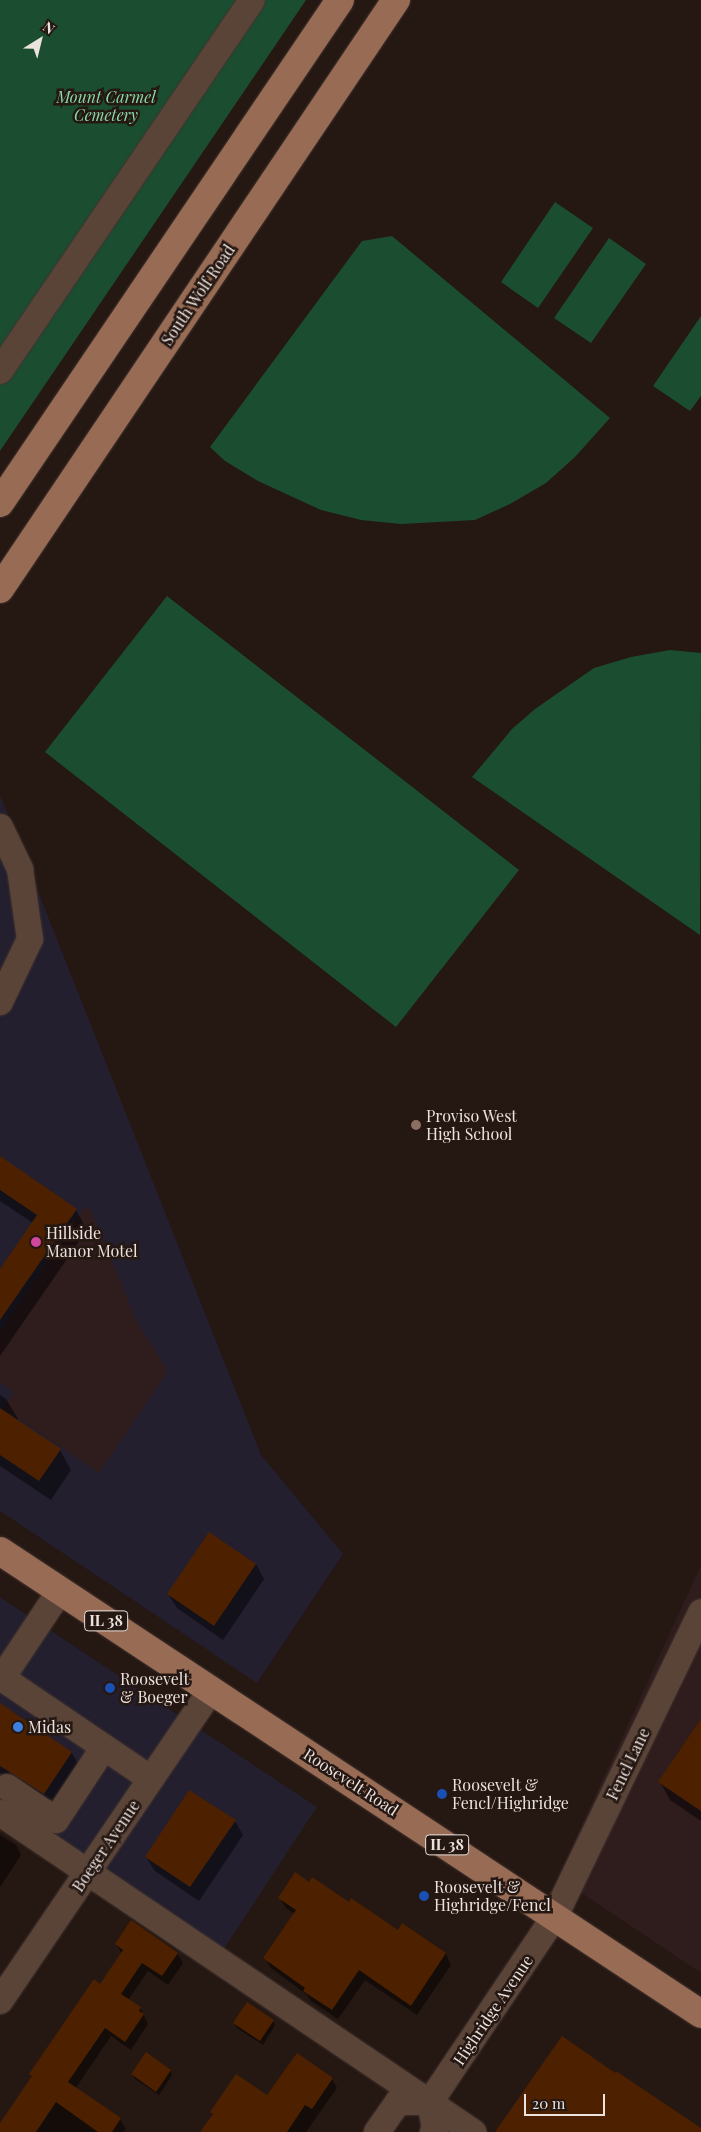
<!DOCTYPE html>
<html>
<head>
<meta charset="utf-8">
<style>
	body { margin:0 }
	#map { position:relative; width:701px; height:2132px; overflow:hidden; background:#251712; font-family:"Playfair Display",serif }
	div>[style] { position:absolute }
	[style*='--x'] { left:calc(var(--x)*1px); top:calc(var(--y)*1px); width:calc(var(--w)*1px); rotate:calc(var(--a)*1deg) }
	.commercial>* { inset:0; background:#231f2f }
	.industrial>* { inset:0; background:#2f1c1d }
	.green>* { inset:0; background:#1b4e31 }
	.shadow>* { inset:0; background:#0007 }
	.building>* { inset:0; background:#4d2100 }
	.roads { filter:drop-shadow(0 0 1px #41332f) drop-shadow(0 0 1px #41332f) }
	.minor>* { height:26px; margin:-13px; padding:0 13px; transform-origin:13px; border-radius:13px; background:#5a4438 }
	.major>* { height:28px; margin:-14px; padding:0 14px; transform-origin:14px; border-radius:14px; background:#986b54 }
	.dots>* { width:14px; height:14px; translate:-50% -50%; box-sizing:border-box; border:2px solid #251712; border-radius:50% }
	span { translate:-50% -50%; white-space:nowrap; text-align:center; line-height:1.15; -webkit-text-stroke:5px #251712; paint-order:stroke }
	.shield-label span { padding:1px 4px; background:#251712; border:1px solid; border-radius:4px; -webkit-text-stroke-width:0 }
	.shield-label { font-size:15px; color:#ece2de; font-weight:700 }
	.park-label { font-size:16px; color:#88dba7; font-style:italic }
	.street-label { font-size:16px; color:#ece2de }
	.poi-label { font-size:16px; color:#ece2de }
	.left { translate:0 -50%; text-align:left }
	.north { position:absolute; left:15px; top:15px; width:50px; height:50px; -webkit-text-stroke:4px #251712; paint-order:stroke; rotate:36deg; font-size:14px; font-weight:700; line-height:20px; text-align:center; color:#ece2de }
	.north::after { content:''; display:block; margin:auto; width:18px; height:22px; background:#ece2de; clip-path:polygon(50% 0,100% 100%,50% 72%,0 100%) }
	.scale { position:absolute; left:524px; top:2094px; width:81px; height:22px; box-sizing:border-box; border:2px solid #ece2de; border-top:0; padding-left:6px; font-size:15px; line-height:18px; white-space:nowrap; color:#ece2de; -webkit-text-stroke:4px #251712; paint-order:stroke }
</style>
</head>
<body>
<div id="map">
	<div class="commercial">
		<i style="clip-path:polygon(0 795px,261px 1455px,343px 1554px,257px 1683px,0 1511px)"></i>
		<i style="clip-path:polygon(0 1597px,317px 1807px,214px 1964px,0 1820px)"></i>
	</div>
	<div class="industrial">
		<i style="clip-path:polygon(85px 1206px,91px 1210px,136px 1320px,168px 1371px,99px 1473px,3px 1408px,14px 1392px,0 1382px,0 1332px)"></i>
		<i style="clip-path:polygon(701px 1565px,701px 1973px,558px 1877px)"></i>
	</div>
	<div class="green">
		<i style="clip-path:polygon(0 0,306px 0,0 451px)"></i>
		<i style="clip-path:polygon(555px 202px,593px 228px,538px 308px,501px 282px)"></i>
		<i style="clip-path:polygon(392px 236px,610px 418px,575px 457px,546px 483px,510px 504px,475px 520px,401px 524px,361px 520px,321px 510px,258px 481px,225px 461px,210px 447px,362px 241px)"></i>
		<i style="clip-path:polygon(609px 238px,646px 264px,591px 343px,554px 318px)"></i>
		<i style="clip-path:polygon(701px 316px,701px 396px,690px 411px,653px 386px)"></i>
		<i style="clip-path:polygon(167px 596px,519px 870px,396px 1027px,45px 752px)"></i>
		<i style="clip-path:polygon(670px 650px,701px 653px,700px 935px,472px 777px,512px 729px,535px 709px,594px 668px,631px 657px)"></i>
	</div>
	<div class="shadow">
		<i style="clip-path:polygon(0 1158px,76px 1210px,87px 1230px,0 1356px,0 1271px,33px 1223px,0 1201px)"></i>
		<i style="clip-path:polygon(0 1395px,6px 1399px,18px 1419px,16px 1421px,60px 1450px,71px 1470px,51px 1500px,0 1466px)"></i>
		<i style="clip-path:polygon(256px 1564px,264px 1579px,223px 1640px,177px 1608px,168px 1594px)"></i>
		<i style="clip-path:polygon(0 1704px,72px 1753px,80px 1767px,53px 1807px,0 1773px)"></i>
		<i style="clip-path:polygon(701px 1721px,701px 1821px,670px 1800px,660px 1782px)"></i>
		<i style="clip-path:polygon(235px 1821px,243px 1835px,199px 1901px,155px 1871px,146px 1857px)"></i>
		<i style="clip-path:polygon(0 1835px,16px 1845px,21px 1855px,0 1887px)"></i>
		<i style="clip-path:polygon(310px 1883px,398px 1931px,402px 1925px,446px 1954px,451px 1965px,417px 2015px,365px 1980px,338px 2019px,311px 2001px,306px 1994px,271px 1968px,265px 1958px,295px 1914px,286px 1908px,280px 1898px)"></i>
		<i style="clip-path:polygon(116px 1944px,177px 1953px,183px 1963px,168px 1985px,148px 1971px,128px 2000px,140px 2008px,148px 2024px,131px 2050px,111px 2036px,75px 2089px,120px 2119px,126px 2129px,123px 2132px,0 2132px,0 2125px,122px 1954px)"></i>
		<i style="clip-path:polygon(273px 2021px,275px 2025px,263px 2045px,237px 2028px,234px 2023px)"></i>
		<i style="clip-path:polygon(297px 2054px,332px 2079px,337px 2088px,306px 2132px,202px 2132px,213px 2116px,211px 2112px,267px 2097px)"></i>
		<i style="clip-path:polygon(170px 2071px,172px 2075px,159px 2095px,135px 2079px,132px 2074px)"></i>
	</div>
	<div class="building">
		<i style="clip-path:polygon(0 1156px,77px 1209px,0 1320px,0 1269px,37px 1215px,0 1190px)"></i>
		<i style="clip-path:polygon(0 1408px,61px 1449px,39px 1481px,0 1455px)"></i>
		<i style="clip-path:polygon(209px 1532px,256px 1564px,214px 1626px,167px 1594px)"></i>
		<i style="clip-path:polygon(0 1703px,72px 1752px,44px 1794px,0 1766px)"></i>
		<i style="clip-path:polygon(701px 1719px,701px 1811px,658px 1782px)"></i>
		<i style="clip-path:polygon(189px 1790px,236px 1820px,190px 1887px,145px 1857px)"></i>
		<i style="clip-path:polygon(295px 1872px,309px 1882px,312px 1877px,349px 1902px,351px 1898px,398px 1930px,402px 1923px,446px 1953px,411px 2006px,359px 1970px,332px 2010px,303px 1991px,305px 1988px,263px 1958px,296px 1910px,278px 1898px)"></i>
		<i style="clip-path:polygon(131px 1920px,178px 1953px,162px 1976px,142px 1963px,121px 1994px,141px 2007px,139px 2011px,144px 2014px,125px 2042px,105px 2028px,68px 2082px,121px 2118px,112px 2132px,98px 2132px,56px 2102px,36px 2132px,0 2132px,0 2123px,32px 2076px,29px 2074px,94px 1979px,100px 1984px,123px 1950px,115px 1944px)"></i>
		<i style="clip-path:polygon(247px 2002px,274px 2020px,260px 2041px,233px 2023px)"></i>
		<i style="clip-path:polygon(562px 2036px,615px 2073px,616px 2071px,701px 2128px,701px 2132px,495px 2132px)"></i>
		<i style="clip-path:polygon(146px 2052px,171px 2070px,156px 2092px,131px 2074px)"></i>
		<i style="clip-path:polygon(297px 2053px,333px 2078px,312px 2109px,305px 2105px,287px 2132px,200px 2132px,213px 2114px,210px 2112px,236px 2074px,267px 2095px)"></i>
	</div>
	<div class="roads">
		<div class="minor">
			<i style="--x:0;--y:371;--w:448;--a:-55.8"></i>
			<i style="--x:0;--y:827;--w:47;--a:64.5"></i>
			<i style="--x:20;--y:869;--w:71;--a:81.9"></i>
			<i style="--x:30;--y:939;--w:70;--a:115.5"></i>
			<i style="--x:60;--y:1591;--w:105;--a:123.7"></i>
			<i style="--x:2;--y:1678;--w:180;--a:34.1"></i>
			<i style="--x:7;--y:1787;--w:59;--a:34"></i>
			<i style="--x:56;--y:1820;--w:87;--a:-56.7"></i>
			<i style="--x:0;--y:1813;--w:571;--a:34"></i>
			<i style="--x:0;--y:2001;--w:376;--a:-55.8"></i>
			<i style="--x:377;--y:2132;--w:37;--a:-55"></i>
			<i style="--x:398;--y:2102;--w:32;--a:0"></i>
			<i style="--x:433;--y:2132;--w:4;--a:-63"></i>
			<i style="--x:435;--y:2128;--w:26;--a:-101"></i>
			<i style="--x:430;--y:2102;--w:224;--a:-56.1"></i>
			<i style="--x:555;--y:1916;--w:337;--a:-64.3"></i>
		</div>
		<div class="major">
			<i style="--x:0;--y:503;--w:607;--a:-55.94"></i>
			<i style="--x:0;--y:589;--w:710;--a:-56.09"></i>
			<i style="--x:0;--y:1551;--w:840;--a:33.44"></i>
		</div>
	</div>
	<div class="dots">
		<i style="left:416px;top:1125px;background:#8d6e63"></i>
		<i style="left:36px;top:1242px;background:#d1479c"></i>
		<i style="left:110px;top:1688px;background:#1a4fb4"></i>
		<i style="left:18px;top:1727px;background:#3f7fe0"></i>
		<i style="left:442px;top:1794px;background:#1a4fb4"></i>
		<i style="left:424px;top:1896px;background:#1a4fb4"></i>
	</div>
	<div class="shield-label">
		<span style="left:106px;top:1621px">IL 38</span>
		<span style="left:447px;top:1845px">IL 38</span>
	</div>
	<div class="park-label">
		<span style="left:106px;top:106px">Mount Carmel<br>Cemetery</span>
	</div>
	<div class="street-label">
		<span style="left:198px;top:295px;rotate:-56deg">South Wolf Road</span>
		<span style="left:628px;top:1764px;rotate:-64deg">Fencl Lane</span>
		<span style="left:351px;top:1782px;rotate:33deg">Roosevelt Road</span>
		<span style="left:106px;top:1846px;rotate:-56deg">Boeger Avenue</span>
		<span style="left:493px;top:2010px;rotate:-56deg">Highridge Avenue</span>
	</div>
	<div class="poi-label">
		<span class="left" style="left:426px;top:1125px">Proviso West<br>High School</span>
		<span class="left" style="left:46px;top:1242px">Hillside<br>Manor Motel</span>
		<span class="left" style="left:120px;top:1688px">Roosevelt<br>&amp; Boeger</span>
		<span class="left" style="left:28px;top:1727px">Midas</span>
		<span class="left" style="left:452px;top:1794px">Roosevelt &amp;<br>Fencl/Highridge</span>
		<span class="left" style="left:434px;top:1896px">Roosevelt &amp;<br>Highridge/Fencl</span>
	</div>
	<div class="north">N</div>
	<div class="scale">20 m</div>
</div>
</body>
</html>
